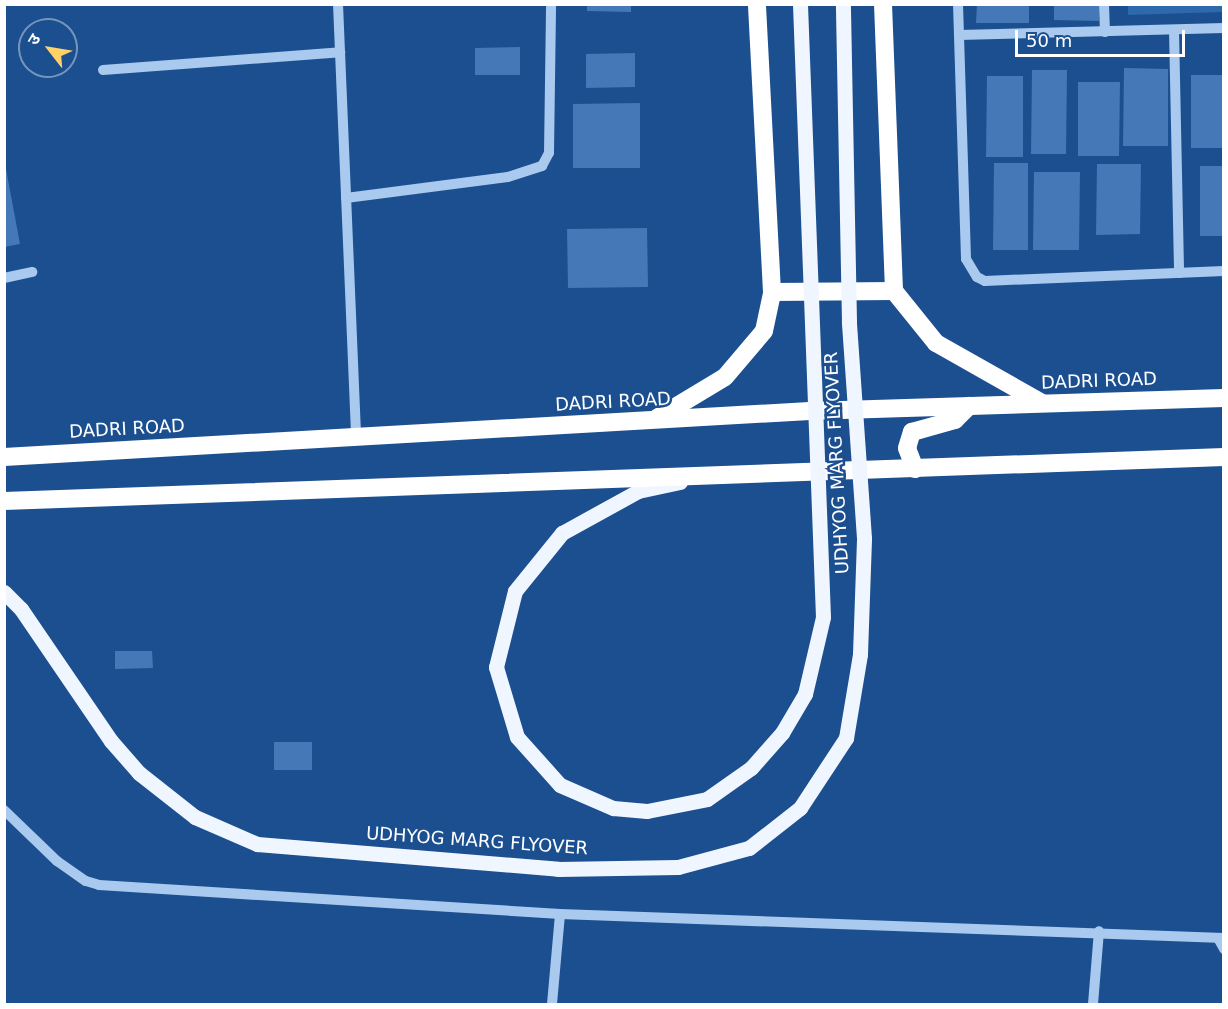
<!DOCTYPE html>
<html>
<head>
<meta charset="utf-8">
<style>
	body { margin:0 }
	#map { position:relative; width:1228px; height:1009px; overflow:hidden; background:#1b4f8f; font-family:"DejaVu Sans","Noto Sans Devanagari",sans-serif }
	div>[style] { position:absolute }
	[style*='--x'] { left:calc(var(--x)*1px); top:calc(var(--y)*1px); width:calc(var(--w)*1px); rotate:calc(var(--a)*1deg) }
	.green>* { inset:0; background:#2e69ad }
	.building>* { inset:0; background:#4478b7 }
	.minor>* { height:10px; margin:-5px; padding:0 5px; transform-origin:5px; border-radius:5px; background:#a9c9ee }
	.major>* { height:15px; margin:-7.5px; padding:0 7.5px; transform-origin:7.5px; border-radius:7.5px; background:#f0f6ff }
	.highway>* { height:18px; margin:-9px; padding:0 9px; transform-origin:9px; border-radius:9px; background:#fff }
	.major-bridge>* { height:15px; margin:-7.5px; padding:0 7.5px; transform-origin:7.5px; border-radius:7.5px; background:#f0f6ff }
	span { translate:-50% -50%; white-space:nowrap; text-align:center; line-height:1.15; -webkit-text-stroke:5px #1b4f8f; paint-order:stroke }
	.street-label { font-size:18px; color:#fff }
	.frame { position:absolute; inset:0; border:6px solid #fff; pointer-events:none }
	.north { position:absolute; left:18px; top:18px; width:60px; height:60px; box-sizing:border-box; background:#1b4f8f; border:2px solid #7695bc; border-radius:50%; rotate:301deg; font-size:16px; font-weight:700; line-height:24px; text-align:center; color:#fff }
	.north::after { content:''; display:block; margin:auto; width:21px; height:27px; background:#ffd166; clip-path:polygon(50% 0,100% 100%,50% 72%,0 100%) }
	.scale { position:absolute; left:1015px; top:30px; width:170px; height:27px; box-sizing:border-box; border:3px solid #fff; border-top:0; padding-left:8px; font-size:18px; line-height:21px; white-space:nowrap; color:#fff; -webkit-text-stroke:4px #1b4f8f; paint-order:stroke }
</style>
</head>
<body>
<div id="map">
	<div class="green">
		<i style="clip-path:polygon(1128px 5px,1223px 5px,1223px 12px,1128px 15px)"></i>
	</div>
	<div class="building">
		<i style="clip-path:polygon(977px 4px,1029px 4px,1029px 23px,976px 23px)"></i>
		<i style="clip-path:polygon(1054px 4px,1099px 4px,1099px 21px,1054px 20px)"></i>
		<i style="clip-path:polygon(587px 5px,631px 5px,631px 12px,587px 11px)"></i>
		<i style="clip-path:polygon(520px 47px,520px 75px,475px 75px,475px 48px)"></i>
		<i style="clip-path:polygon(635px 53px,635px 87px,586px 88px,586px 54px)"></i>
		<i style="clip-path:polygon(1124px 68px,1168px 69px,1168px 146px,1123px 146px)"></i>
		<i style="clip-path:polygon(1032px 70px,1067px 70px,1066px 154px,1031px 154px)"></i>
		<i style="clip-path:polygon(1191px 75px,1224px 75px,1224px 148px,1191px 148px)"></i>
		<i style="clip-path:polygon(987px 76px,1023px 76px,1023px 157px,986px 157px)"></i>
		<i style="clip-path:polygon(1078px 82px,1120px 82px,1119px 156px,1078px 156px)"></i>
		<i style="clip-path:polygon(640px 103px,640px 168px,573px 168px,573px 104px)"></i>
		<i style="clip-path:polygon(4px 158px,20px 244px,4px 247px)"></i>
		<i style="clip-path:polygon(994px 163px,1028px 163px,1028px 250px,993px 250px)"></i>
		<i style="clip-path:polygon(1097px 164px,1141px 164px,1140px 234px,1096px 235px)"></i>
		<i style="clip-path:polygon(1200px 166px,1224px 166px,1224px 236px,1200px 236px)"></i>
		<i style="clip-path:polygon(1034px 172px,1080px 172px,1079px 250px,1033px 250px)"></i>
		<i style="clip-path:polygon(647px 228px,648px 287px,568px 288px,567px 229px)"></i>
		<i style="clip-path:polygon(115px 651px,152px 651px,153px 668px,115px 669px)"></i>
		<i style="clip-path:polygon(274px 742px,312px 742px,312px 770px,274px 770px)"></i>
	</div>
	<div class="minor">
		<i style="--x:338;--y:4;--w:433;--a:87.6"></i>
		<i style="--x:958;--y:4;--w:255;--a:88.2"></i>
		<i style="--x:966;--y:259;--w:21;--a:59"></i>
		<i style="--x:977;--y:277;--w:9;--a:27"></i>
		<i style="--x:985;--y:281;--w:239;--a:-2.4"></i>
		<i style="--x:1104;--y:4;--w:28;--a:88"></i>
		<i style="--x:1174;--y:30;--w:243;--a:88.8"></i>
		<i style="--x:959;--y:35;--w:265;--a:-1.5"></i>
		<i style="--x:103;--y:70;--w:238;--a:-4.3"></i>
		<i style="--x:346;--y:198;--w:163;--a:-7.4"></i>
		<i style="--x:508;--y:177;--w:36;--a:-18"></i>
		<i style="--x:542;--y:166;--w:15;--a:-62"></i>
		<i style="--x:549;--y:153;--w:149;--a:-89.2"></i>
		<i style="--x:4;--y:278;--w:29;--a:-12"></i>
		<i style="--x:4;--y:810;--w:74;--a:43.9"></i>
		<i style="--x:57;--y:861;--w:35;--a:35"></i>
		<i style="--x:86;--y:881;--w:14;--a:17"></i>
		<i style="--x:99;--y:885;--w:462;--a:3.6"></i>
		<i style="--x:560;--y:914;--w:664;--a:2.07"></i>
		<i style="--x:1218;--y:938;--w:13;--a:61"></i>
		<i style="--x:552;--y:1004;--w:90;--a:-84.9"></i>
		<i style="--x:1093;--y:1004;--w:73;--a:-85.3"></i>
	</div>
	<div class="major">
		<i style="--x:496;--y:667;--w:78;--a:-76"></i>
		<i style="--x:515;--y:591;--w:75;--a:-51"></i>
		<i style="--x:562;--y:533;--w:87;--a:-28.9"></i>
		<i style="--x:638;--y:491;--w:43;--a:-12.1"></i>
	</div>
	<div class="highway">
		<i style="--x:883;--y:4;--w:287;--a:87.8"></i>
		<i style="--x:894;--y:291;--w:67;--a:51.1"></i>
		<i style="--x:936;--y:343;--w:122;--a:29.5"></i>
		<i style="--x:772;--y:292;--w:122;--a:-0.5"></i>
		<i style="--x:657;--y:418;--w:79;--a:-31.1"></i>
		<i style="--x:725;--y:377;--w:60;--a:-49.7"></i>
		<i style="--x:764;--y:331;--w:40;--a:-78"></i>
		<i style="--x:772;--y:292;--w:288;--a:-93"></i>
		<i style="--x:4;--y:457;--w:807;--a:-3.27"></i>
		<i style="--x:810;--y:411;--w:414;--a:-1.8"></i>
		<i style="--x:915;--y:469;--w:22;--a:-111"></i>
		<i style="--x:907;--y:448;--w:17;--a:-73"></i>
		<i style="--x:912;--y:432;--w:45;--a:-15.6"></i>
		<i style="--x:955;--y:420;--w:20;--a:-45"></i>
		<i style="--x:4;--y:501;--w:1221;--a:-2.07"></i>
	</div>
	<div class="major-bridge">
		<i style="--x:4;--y:592;--w:24;--a:45"></i>
		<i style="--x:21;--y:609;--w:160;--a:55.7"></i>
		<i style="--x:111;--y:741;--w:43;--a:48.8"></i>
		<i style="--x:139;--y:773;--w:71;--a:38.2"></i>
		<i style="--x:195;--y:817;--w:68;--a:23.5"></i>
		<i style="--x:257;--y:844;--w:302;--a:4.7"></i>
		<i style="--x:558;--y:869;--w:120;--a:-1"></i>
		<i style="--x:678;--y:867;--w:73;--a:-15"></i>
		<i style="--x:749;--y:848;--w:65;--a:-38.1"></i>
		<i style="--x:800;--y:808;--w:84;--a:-56.7"></i>
		<i style="--x:846;--y:738;--w:85;--a:-80.5"></i>
		<i style="--x:860;--y:654;--w:116;--a:-88"></i>
		<i style="--x:864;--y:538;--w:217;--a:-94"></i>
		<i style="--x:849;--y:322;--w:318;--a:-91.1"></i>
		<i style="--x:496;--y:667;--w:73;--a:73.3"></i>
		<i style="--x:517;--y:737;--w:64;--a:48.1"></i>
		<i style="--x:560;--y:785;--w:58;--a:23.5"></i>
		<i style="--x:613;--y:808;--w:34;--a:5"></i>
		<i style="--x:647;--y:811;--w:61;--a:-11.3"></i>
		<i style="--x:707;--y:799;--w:54;--a:-35.2"></i>
		<i style="--x:751;--y:768;--w:47;--a:-48.5"></i>
		<i style="--x:782;--y:733;--w:45;--a:-59.5"></i>
		<i style="--x:805;--y:694;--w:79;--a:-76.8"></i>
		<i style="--x:823;--y:617;--w:613;--a:-92.15"></i>
	</div>
	<div class="street-label">
		<span style="left:1099px;top:381px;rotate:-2deg">DADRI ROAD</span>
		<span style="left:613px;top:402px;rotate:-3deg">DADRI ROAD</span>
		<span style="left:127px;top:429px;rotate:-3deg">DADRI ROAD</span>
		<span style="left:837px;top:463px;rotate:-93deg">UDHYOG MARG FLYOVER</span>
		<span style="left:477px;top:841px;rotate:4deg">UDHYOG MARG FLYOVER</span>
	</div>
	<div class="frame"></div>
	<div class="north">उ</div>
	<div class="scale">50 m</div>
</div>
</body>
</html>
